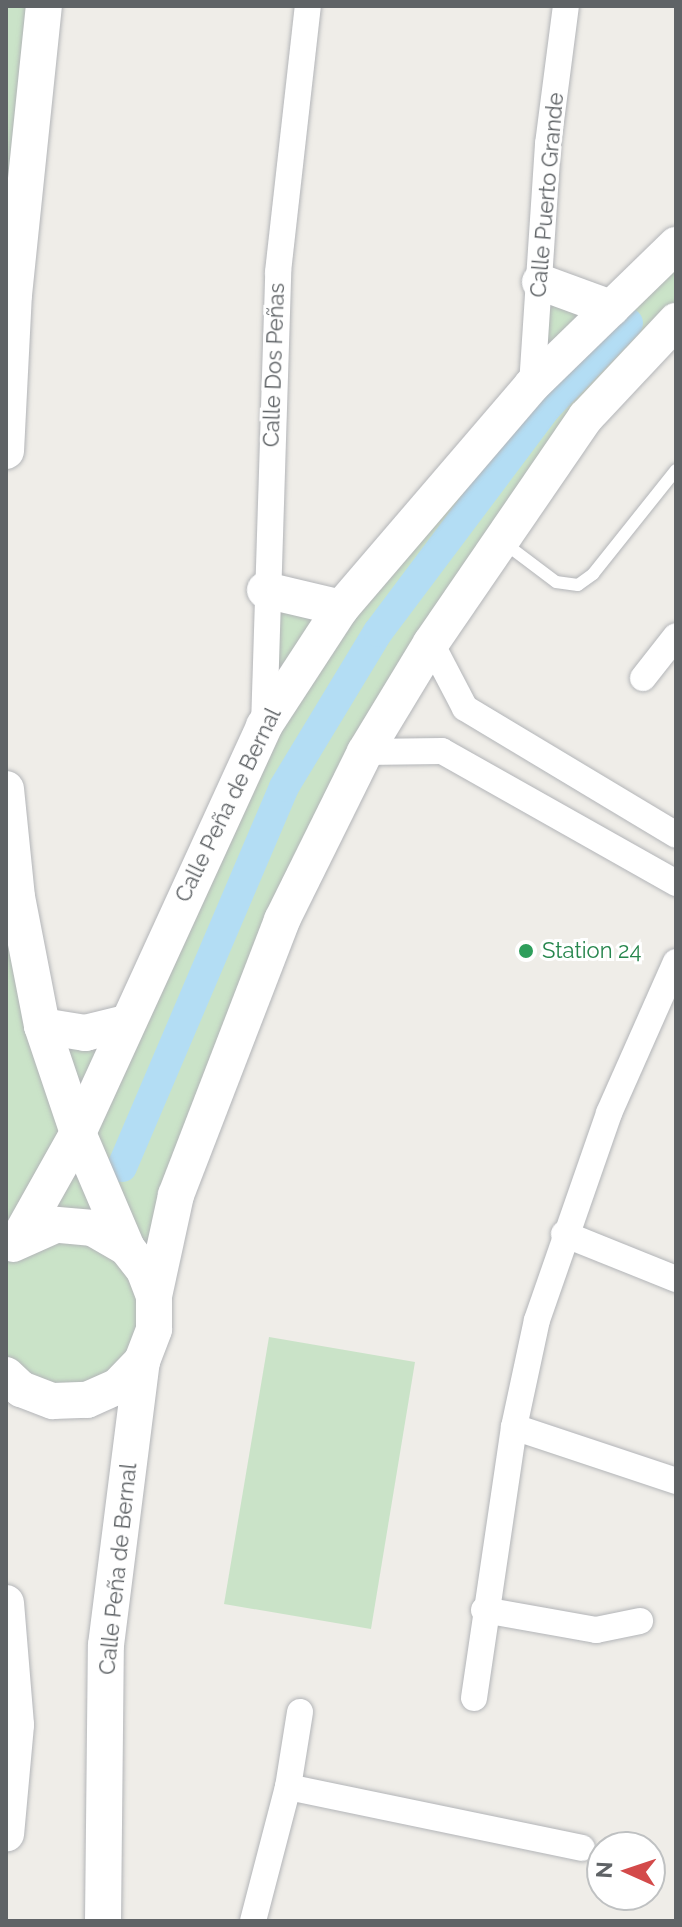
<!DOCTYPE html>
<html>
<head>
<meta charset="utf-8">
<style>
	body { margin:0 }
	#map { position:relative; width:682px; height:1927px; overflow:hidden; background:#efede8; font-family:Raleway,sans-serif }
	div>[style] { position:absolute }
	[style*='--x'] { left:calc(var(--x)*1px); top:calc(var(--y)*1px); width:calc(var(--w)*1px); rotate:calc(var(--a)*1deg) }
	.green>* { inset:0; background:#cae3c8 }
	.canal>* { height:30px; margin:-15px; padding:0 15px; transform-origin:15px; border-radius:15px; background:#b3ddf4 }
	.roads { filter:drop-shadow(0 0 2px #b3b5b8) drop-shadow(0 0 2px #b3b5b8) }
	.lane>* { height:12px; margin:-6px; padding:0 6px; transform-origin:6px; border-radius:6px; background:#fff }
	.street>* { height:26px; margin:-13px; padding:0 13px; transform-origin:13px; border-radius:13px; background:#fff }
	.secondary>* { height:36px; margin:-18px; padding:0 18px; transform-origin:18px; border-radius:18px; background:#fff }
	.dots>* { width:22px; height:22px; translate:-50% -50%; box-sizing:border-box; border:4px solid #fff; border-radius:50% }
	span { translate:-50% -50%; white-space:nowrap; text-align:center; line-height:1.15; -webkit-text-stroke:6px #fff; paint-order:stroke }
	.street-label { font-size:22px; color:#5f6366 }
	.leisure-label { font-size:22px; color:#27864d }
	.left { translate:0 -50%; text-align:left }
	.frame { position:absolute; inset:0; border:8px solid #5f6366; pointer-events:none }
	.north { position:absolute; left:586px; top:1831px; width:80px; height:80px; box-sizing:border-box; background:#fff; border:2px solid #bfc1c2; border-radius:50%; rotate:273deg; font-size:22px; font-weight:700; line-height:32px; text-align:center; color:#5f6366 }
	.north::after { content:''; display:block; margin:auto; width:28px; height:36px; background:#d34a4a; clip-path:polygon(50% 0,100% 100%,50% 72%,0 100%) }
</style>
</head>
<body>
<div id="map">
	<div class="green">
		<i style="clip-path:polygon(6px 6px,44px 6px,6px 451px)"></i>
		<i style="clip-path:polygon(676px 245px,676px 321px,365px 752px,176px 1195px,154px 1329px,87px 1400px,6px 1375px,6px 789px,42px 1026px,126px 1023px,263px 726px,265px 590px,341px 608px,532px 385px,540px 282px,611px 308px)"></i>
		<i style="clip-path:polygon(269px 1337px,415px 1362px,371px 1629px,224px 1604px)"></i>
	</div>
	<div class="canal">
		<i style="--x:122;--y:1167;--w:413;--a:-66.9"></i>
		<i style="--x:284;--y:787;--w:181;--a:-58.8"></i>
		<i style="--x:378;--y:632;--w:280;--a:-53.1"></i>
		<i style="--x:546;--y:408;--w:118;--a:-46"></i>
	</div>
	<div class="roads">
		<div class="lane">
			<i style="--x:503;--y:542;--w:66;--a:37"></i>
			<i style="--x:556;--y:582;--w:22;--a:8"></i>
			<i style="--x:578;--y:585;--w:19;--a:-36"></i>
			<i style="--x:593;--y:574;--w:133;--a:-51.4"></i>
		</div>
		<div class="street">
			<i style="--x:532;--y:385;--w:242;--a:-86.2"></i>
			<i style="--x:548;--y:144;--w:139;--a:-82.6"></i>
			<i style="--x:431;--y:643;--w:73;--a:62.4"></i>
			<i style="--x:465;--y:708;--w:246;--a:31"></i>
			<i style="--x:643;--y:678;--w:53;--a:-51.8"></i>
			<i style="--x:264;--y:726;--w:454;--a:-88.2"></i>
			<i style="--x:278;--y:272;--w:268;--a:-83.6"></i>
			<i style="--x:365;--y:752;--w:77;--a:-0.7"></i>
			<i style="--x:442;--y:751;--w:269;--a:29.4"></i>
			<i style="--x:564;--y:1234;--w:121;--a:21.9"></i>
			<i style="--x:514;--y:1427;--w:171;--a:18.4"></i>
			<i style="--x:484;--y:1610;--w:114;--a:10.1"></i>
			<i style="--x:596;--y:1630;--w:45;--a:-11.6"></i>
			<i style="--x:474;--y:1698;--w:274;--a:-81.6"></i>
			<i style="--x:514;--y:1427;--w:109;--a:-77.9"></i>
			<i style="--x:537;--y:1320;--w:219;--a:-70.8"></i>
			<i style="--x:609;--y:1113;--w:165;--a:-66.1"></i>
			<i style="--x:288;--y:1787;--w:300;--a:11.7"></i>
			<i style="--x:253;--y:1921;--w:138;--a:-75.4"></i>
			<i style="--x:288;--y:1787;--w:76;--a:-80.9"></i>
		</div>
		<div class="secondary">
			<i style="--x:540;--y:282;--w:76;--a:20.1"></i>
			<i style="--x:6;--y:451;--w:156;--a:-87.1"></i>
			<i style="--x:14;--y:295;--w:291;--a:-84.1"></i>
			<i style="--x:265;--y:590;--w:78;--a:13.3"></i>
			<i style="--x:6;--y:789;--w:109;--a:84.2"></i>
			<i style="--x:17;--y:897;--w:131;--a:79"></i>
			<i style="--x:42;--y:1026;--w:113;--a:71.4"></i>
			<i style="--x:78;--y:1133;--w:125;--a:66.9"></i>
			<i style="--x:42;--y:1026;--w:44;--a:9.2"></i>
			<i style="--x:85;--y:1033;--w:42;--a:-13.7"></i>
			<i style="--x:19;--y:1238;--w:120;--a:-60.7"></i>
			<i style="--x:78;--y:1133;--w:447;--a:-65.4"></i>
			<i style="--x:264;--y:726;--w:141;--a:-56.9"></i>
			<i style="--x:341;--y:608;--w:294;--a:-49.4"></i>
			<i style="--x:532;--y:385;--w:201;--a:-44.2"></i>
			<i style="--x:154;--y:1296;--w:103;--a:-77.7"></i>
			<i style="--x:176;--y:1195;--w:295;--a:-68.9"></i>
			<i style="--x:282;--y:920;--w:187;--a:-63.7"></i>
			<i style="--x:365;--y:752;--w:127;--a:-58.8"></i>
			<i style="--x:431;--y:643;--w:274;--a:-55.6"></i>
			<i style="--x:586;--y:417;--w:132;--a:-46.8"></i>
			<i style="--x:6;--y:1375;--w:21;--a:43"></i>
			<i style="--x:21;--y:1389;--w:34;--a:21"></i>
			<i style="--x:53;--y:1401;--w:34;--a:-2"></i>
			<i style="--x:87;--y:1400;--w:34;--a:-24"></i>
			<i style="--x:118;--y:1386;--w:35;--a:-46"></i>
			<i style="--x:142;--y:1361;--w:34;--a:-69"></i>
			<i style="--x:154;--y:1329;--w:33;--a:-90"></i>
			<i style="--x:154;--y:1296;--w:28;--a:-111"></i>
			<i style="--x:144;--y:1270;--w:28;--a:-128"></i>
			<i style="--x:127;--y:1248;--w:39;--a:-150"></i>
			<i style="--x:93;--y:1228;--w:38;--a:-175"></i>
			<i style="--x:55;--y:1225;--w:46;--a:155.7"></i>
			<i style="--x:6;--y:1603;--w:122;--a:85.3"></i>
			<i style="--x:16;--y:1725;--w:109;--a:95.2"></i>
			<i style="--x:103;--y:1921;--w:276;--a:-89.4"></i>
			<i style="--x:106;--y:1645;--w:286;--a:-82.8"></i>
		</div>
	</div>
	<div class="dots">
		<i style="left:526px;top:951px;background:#2e9e5b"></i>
	</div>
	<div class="street-label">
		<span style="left:547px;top:195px;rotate:-85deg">Calle Puerto Grande</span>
		<span style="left:274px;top:365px;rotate:-88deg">Calle Dos Peñas</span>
		<span style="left:228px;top:805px;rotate:-64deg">Calle Peña de Bernal</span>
		<span style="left:118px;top:1569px;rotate:-84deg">Calle Peña de Bernal</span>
	</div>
	<div class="leisure-label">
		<span class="left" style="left:542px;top:951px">Station 24</span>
	</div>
	<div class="frame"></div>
	<div class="north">N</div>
</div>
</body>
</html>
